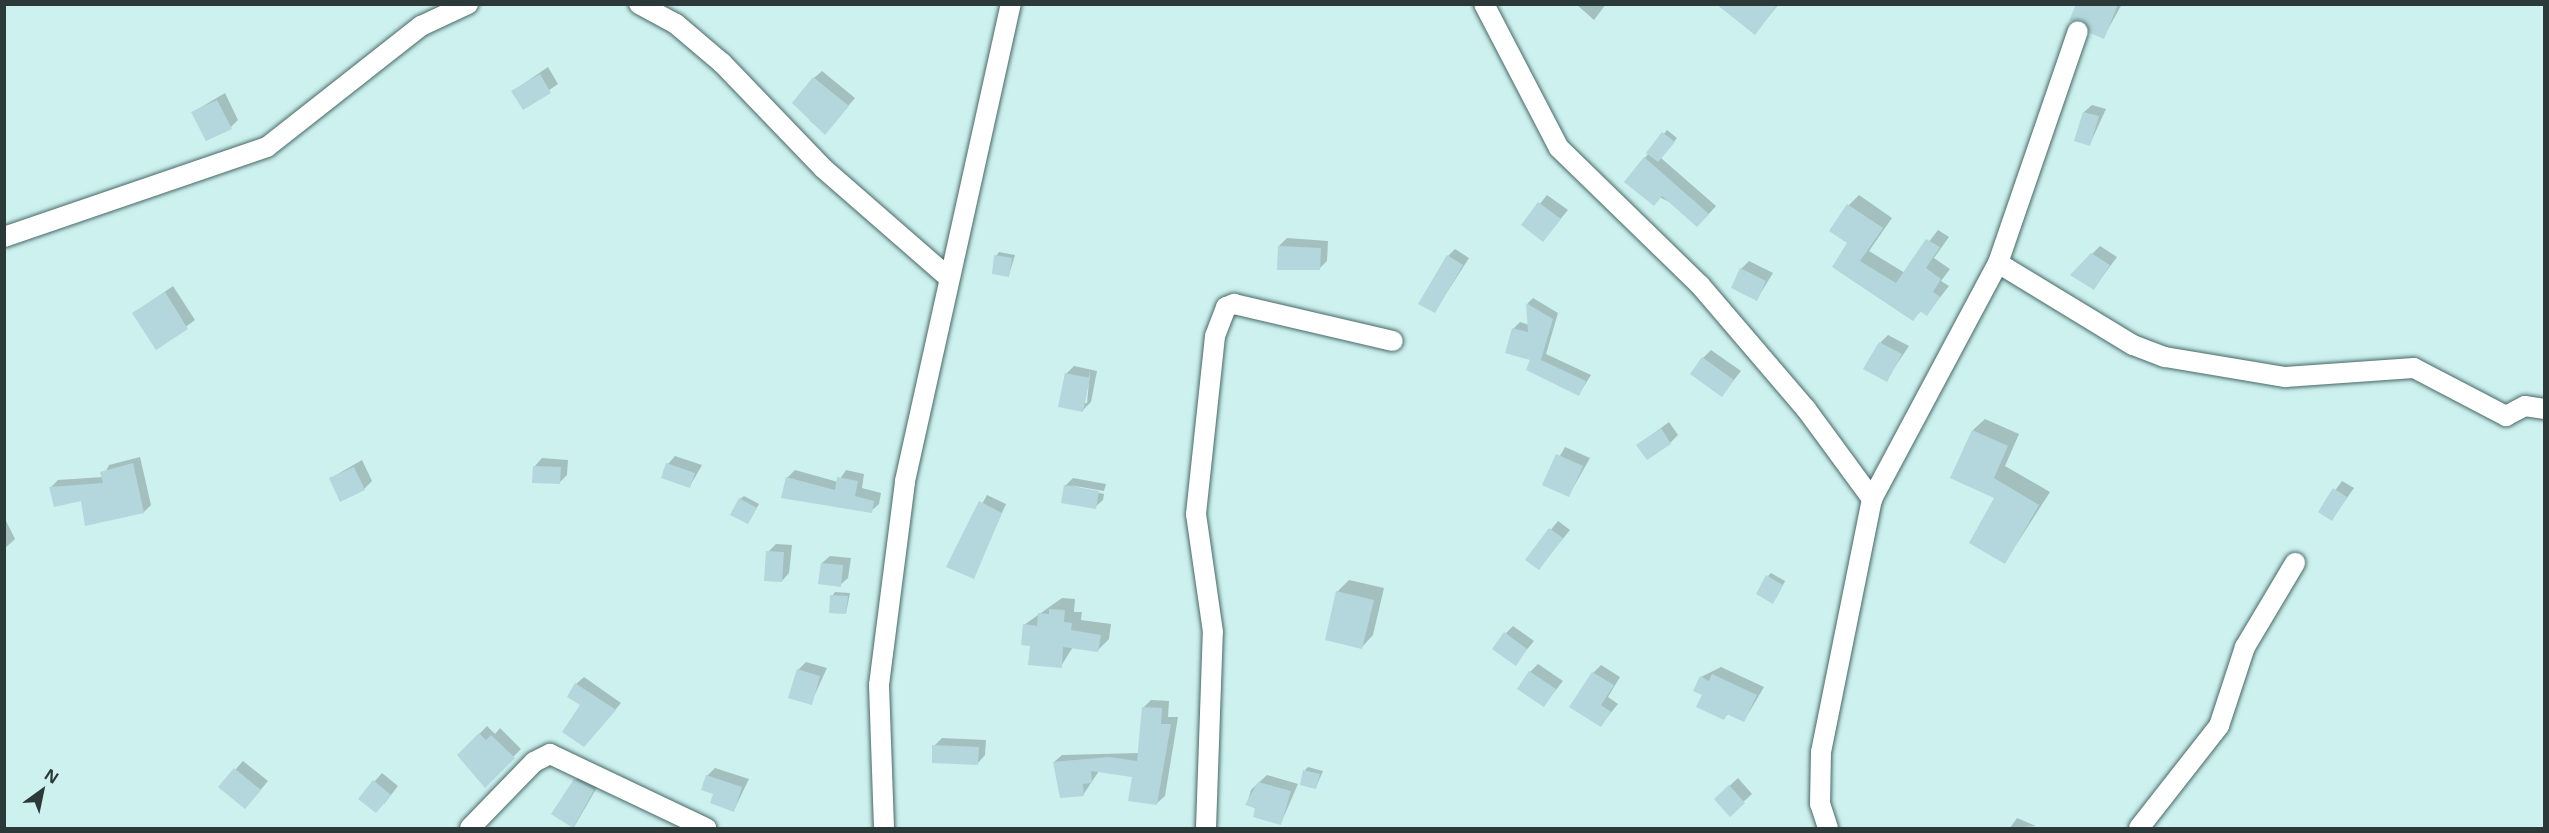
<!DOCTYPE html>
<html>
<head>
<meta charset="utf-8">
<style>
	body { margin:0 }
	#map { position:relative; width:2549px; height:833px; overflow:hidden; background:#ccf1ee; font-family:"Noto Sans",sans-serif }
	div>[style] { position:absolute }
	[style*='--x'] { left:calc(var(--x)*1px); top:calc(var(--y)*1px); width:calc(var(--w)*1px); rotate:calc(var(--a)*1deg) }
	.shadow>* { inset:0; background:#0003 }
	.building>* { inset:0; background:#b4d6dd }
	.roads { filter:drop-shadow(0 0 2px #476866) drop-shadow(0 0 2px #476866) }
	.street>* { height:20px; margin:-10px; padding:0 10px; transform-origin:10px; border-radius:10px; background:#fff }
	span { translate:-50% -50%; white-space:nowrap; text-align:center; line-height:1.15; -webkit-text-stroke:4.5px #ccf1ee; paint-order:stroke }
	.frame { position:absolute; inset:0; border:6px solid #2b3a39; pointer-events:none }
	.north { position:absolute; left:12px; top:761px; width:60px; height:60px; -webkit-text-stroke:4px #ccf1ee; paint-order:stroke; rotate:33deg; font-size:16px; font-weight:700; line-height:24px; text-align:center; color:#2b3a39 }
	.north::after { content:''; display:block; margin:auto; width:21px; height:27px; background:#2b3a39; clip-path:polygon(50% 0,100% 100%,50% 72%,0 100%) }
</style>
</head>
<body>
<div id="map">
	<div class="shadow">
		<i style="clip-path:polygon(1576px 4px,1606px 4px,1594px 20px)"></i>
		<i style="clip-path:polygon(1718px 4px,1779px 4px,1755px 33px)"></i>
		<i style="clip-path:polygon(2077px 4px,2122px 4px,2103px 38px)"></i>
		<i style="clip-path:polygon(548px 67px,558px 84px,523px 108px,513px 91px)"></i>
		<i style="clip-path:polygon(822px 71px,855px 98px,825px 133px,810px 121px,814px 78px)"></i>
		<i style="clip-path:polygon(225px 93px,238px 120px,231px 127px,193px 112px)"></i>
		<i style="clip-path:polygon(2092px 105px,2106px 109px,2090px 144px,2084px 112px)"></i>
		<i style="clip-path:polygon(1667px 130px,1677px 138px,1661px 158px,1716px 206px,1705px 218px,1626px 182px)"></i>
		<i style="clip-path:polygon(1547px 195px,1568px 210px,1543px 240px,1523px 225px)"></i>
		<i style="clip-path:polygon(1859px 195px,1892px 218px,1869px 251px,1905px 273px,1938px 230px,1949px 237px,1934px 258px,1950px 269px,1941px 281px,1949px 286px,1927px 314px,1922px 310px,1913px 319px,1834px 267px,1849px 243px,1849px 205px)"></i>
		<i style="clip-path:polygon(1287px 238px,1328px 241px,1327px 261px,1319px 269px,1279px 246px)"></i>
		<i style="clip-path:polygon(2100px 246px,2117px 257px,2094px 288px,2072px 274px)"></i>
		<i style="clip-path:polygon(1455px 249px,1469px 258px,1435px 311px,1448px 256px)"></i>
		<i style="clip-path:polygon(999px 252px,1015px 255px,1009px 275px,996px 256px)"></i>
		<i style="clip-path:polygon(1749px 261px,1773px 273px,1757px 299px,1741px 269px)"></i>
		<i style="clip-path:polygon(173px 286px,195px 320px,157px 348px,134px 313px)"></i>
		<i style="clip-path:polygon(1533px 298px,1558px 313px,1546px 354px,1591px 375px,1579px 394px,1532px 360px,1507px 352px,1514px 328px,1520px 322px,1529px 325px,1528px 303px)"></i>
		<i style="clip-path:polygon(1888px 335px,1909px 346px,1886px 380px,1880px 343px)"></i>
		<i style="clip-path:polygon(1711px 350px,1741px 371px,1722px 395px,1703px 358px)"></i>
		<i style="clip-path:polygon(evenodd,1074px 366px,1097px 371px,1091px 402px,1083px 410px,1066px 374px,1074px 366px,1090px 371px,1087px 403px,1084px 403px,1090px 371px)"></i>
		<i style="clip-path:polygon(1985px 419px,2019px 434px,2005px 466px,2050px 492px,2005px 562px,1996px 497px,1973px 430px)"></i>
		<i style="clip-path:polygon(1669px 422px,1678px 435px,1670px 443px,1638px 445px)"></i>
		<i style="clip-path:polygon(1565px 447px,1590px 458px,1569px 495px,1544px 484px)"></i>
		<i style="clip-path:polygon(675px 456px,702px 465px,690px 486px,668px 464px)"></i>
		<i style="clip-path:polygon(140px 457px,151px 505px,144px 512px,51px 487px,58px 480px,103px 477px,109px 465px)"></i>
		<i style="clip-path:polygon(542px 458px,568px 460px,567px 475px,559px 483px,535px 466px)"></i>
		<i style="clip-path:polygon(362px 460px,372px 481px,364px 489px,331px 478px)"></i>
		<i style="clip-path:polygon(795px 470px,838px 482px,846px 470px,864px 474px,862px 488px,881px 493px,879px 504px,871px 511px,787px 478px)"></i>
		<i style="clip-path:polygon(1073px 478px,1106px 484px,1104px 491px,1069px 485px,1104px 494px,1103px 500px,1095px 507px,1065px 486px)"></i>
		<i style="clip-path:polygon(2342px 481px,2354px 488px,2332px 519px,2320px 511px)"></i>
		<i style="clip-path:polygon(987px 495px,1006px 504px,973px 577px,948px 566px)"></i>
		<i style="clip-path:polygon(744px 496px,759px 504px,748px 523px,740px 499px)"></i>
		<i style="clip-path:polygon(4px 517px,15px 539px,4px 549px)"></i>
		<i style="clip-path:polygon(1558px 521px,1570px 530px,1539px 568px,1527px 559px)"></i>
		<i style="clip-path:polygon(776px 544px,792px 545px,789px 573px,782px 581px,768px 552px)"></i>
		<i style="clip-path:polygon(830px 556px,851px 558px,848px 578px,840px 585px,822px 563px)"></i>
		<i style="clip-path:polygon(1771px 573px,1785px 581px,1776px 598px,1768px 576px)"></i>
		<i style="clip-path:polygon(1349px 580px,1384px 588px,1373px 635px,1362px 647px,1337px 592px)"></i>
		<i style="clip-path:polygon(835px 592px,850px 593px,846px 613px,832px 596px)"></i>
		<i style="clip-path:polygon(1062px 598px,1075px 599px,1074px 612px,1082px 612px,1081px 620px,1111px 624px,1109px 639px,1098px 650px,1073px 647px,1061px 666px,1032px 644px,1024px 625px)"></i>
		<i style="clip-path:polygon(1513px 626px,1534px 641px,1515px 664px,1506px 633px)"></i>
		<i style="clip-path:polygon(806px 662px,827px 668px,811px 703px,798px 670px)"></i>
		<i style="clip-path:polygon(1538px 664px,1563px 681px,1544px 705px,1530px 672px)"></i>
		<i style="clip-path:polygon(1601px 665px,1620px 677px,1608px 697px,1618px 704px,1601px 725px,1593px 673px)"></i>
		<i style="clip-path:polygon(1721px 667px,1764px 687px,1744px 721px,1729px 713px,1723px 719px,1704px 695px,1701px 677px)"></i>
		<i style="clip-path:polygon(584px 677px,621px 703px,591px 738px,576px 684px)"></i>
		<i style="clip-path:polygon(1151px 700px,1169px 701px,1168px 717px,1178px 717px,1165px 796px,1157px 803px,1133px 776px,1099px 771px,1083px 795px,1054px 762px,1062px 755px,1139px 753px,1143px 708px)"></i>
		<i style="clip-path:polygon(487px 726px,495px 734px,500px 728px,521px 749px,485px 786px,459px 755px)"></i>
		<i style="clip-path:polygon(942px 738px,986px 740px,985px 755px,978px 763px,934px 746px)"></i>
		<i style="clip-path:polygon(243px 761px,268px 781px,253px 799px,220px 787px)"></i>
		<i style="clip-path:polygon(1308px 767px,1323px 771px,1316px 787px,1305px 770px)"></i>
		<i style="clip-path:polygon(715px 768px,749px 779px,734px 810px,715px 793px,707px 776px)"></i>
		<i style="clip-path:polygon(382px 773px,398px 786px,384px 804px,360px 798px)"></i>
		<i style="clip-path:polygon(581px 773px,599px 784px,574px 827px,553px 814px)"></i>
		<i style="clip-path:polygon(1267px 775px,1298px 784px,1281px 823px,1247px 804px,1251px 790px)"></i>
		<i style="clip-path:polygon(1738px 778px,1752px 794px,1730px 814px,1724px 791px)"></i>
		<i style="clip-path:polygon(2017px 818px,2036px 826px,2010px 828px)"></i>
	</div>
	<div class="building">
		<i style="clip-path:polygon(1716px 4px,1778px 4px,1755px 35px)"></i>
		<i style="clip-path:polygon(2076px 4px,2118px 4px,2104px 39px,2090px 33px,2082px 20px,2069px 21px)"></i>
		<i style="clip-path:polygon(540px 74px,551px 93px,523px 110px,511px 91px)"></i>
		<i style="clip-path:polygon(813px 77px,849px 106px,825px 135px,792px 103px)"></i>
		<i style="clip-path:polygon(217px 100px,232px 129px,206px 141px,191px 112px)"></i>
		<i style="clip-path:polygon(2083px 112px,2099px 116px,2090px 146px,2074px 141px)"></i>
		<i style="clip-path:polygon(1662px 132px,1675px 142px,1658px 162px,1646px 153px)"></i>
		<i style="clip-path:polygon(1644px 157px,1709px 214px,1697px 227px,1662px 196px,1654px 206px,1624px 182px)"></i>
		<i style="clip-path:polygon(1538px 202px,1561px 219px,1543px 242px,1521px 225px)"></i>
		<i style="clip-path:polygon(1847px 204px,1883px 228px,1860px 261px,1896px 283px,1926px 239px,1940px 247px,1926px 268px,1941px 279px,1933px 292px,1940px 297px,1927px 316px,1920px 311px,1913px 321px,1832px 267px,1847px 243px,1829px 231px)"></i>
		<i style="clip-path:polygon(1278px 246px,1321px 248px,1320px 270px,1277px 270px)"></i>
		<i style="clip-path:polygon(2091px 253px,2110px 265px,2094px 290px,2070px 275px)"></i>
		<i style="clip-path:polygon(994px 255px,1012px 258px,1009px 277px,992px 274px)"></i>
		<i style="clip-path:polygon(1447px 255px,1463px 265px,1435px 313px,1418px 304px)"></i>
		<i style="clip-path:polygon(1740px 268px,1766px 281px,1757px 301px,1731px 288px)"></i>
		<i style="clip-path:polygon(165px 292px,188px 329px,156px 350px,132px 313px)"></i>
		<i style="clip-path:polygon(1526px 303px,1553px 319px,1541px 360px,1586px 381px,1579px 396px,1526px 370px,1530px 360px,1505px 353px,1512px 328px,1528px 332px)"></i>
		<i style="clip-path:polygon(1879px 342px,1902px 354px,1887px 382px,1863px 369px)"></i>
		<i style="clip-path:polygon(1702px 357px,1734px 380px,1722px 397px,1690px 374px)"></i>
		<i style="clip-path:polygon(1065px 373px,1090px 378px,1083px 412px,1058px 407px)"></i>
		<i style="clip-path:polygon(1661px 428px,1671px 444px,1647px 460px,1636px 445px)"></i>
		<i style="clip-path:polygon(1972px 430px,2008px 446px,1994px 478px,2039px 505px,2005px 564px,1969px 543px,1994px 498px,1950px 478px)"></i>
		<i style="clip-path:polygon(1556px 454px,1583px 466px,1569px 497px,1542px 485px)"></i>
		<i style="clip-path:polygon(133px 463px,144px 513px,85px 526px,81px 501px,54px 507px,49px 487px,103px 483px,100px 472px)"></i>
		<i style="clip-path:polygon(666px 463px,695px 473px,690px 488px,661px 478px)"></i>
		<i style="clip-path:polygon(533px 466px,561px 467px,560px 484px,532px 483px)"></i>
		<i style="clip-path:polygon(354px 467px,365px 490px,340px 502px,329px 478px)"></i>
		<i style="clip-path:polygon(786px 477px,835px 490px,837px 477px,858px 481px,855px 496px,874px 501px,872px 513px,781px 498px)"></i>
		<i style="clip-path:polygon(1064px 485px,1099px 491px,1096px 509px,1061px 503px)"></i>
		<i style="clip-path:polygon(2333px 488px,2347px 497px,2332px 521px,2318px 512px)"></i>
		<i style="clip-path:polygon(739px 498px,757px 508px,748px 524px,730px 515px)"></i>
		<i style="clip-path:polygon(979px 501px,1002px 513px,974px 579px,946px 567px)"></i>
		<i style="clip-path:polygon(1549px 528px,1563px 538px,1539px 570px,1525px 560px)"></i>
		<i style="clip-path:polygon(766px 551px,784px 552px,782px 582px,764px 581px)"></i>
		<i style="clip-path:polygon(821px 563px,843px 565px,841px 587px,818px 584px)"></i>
		<i style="clip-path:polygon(1766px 575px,1783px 585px,1773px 604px,1756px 594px)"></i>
		<i style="clip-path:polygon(1336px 591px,1374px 600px,1362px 649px,1325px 640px)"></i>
		<i style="clip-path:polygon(830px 595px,848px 596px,846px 614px,829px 613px)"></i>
		<i style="clip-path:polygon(1049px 609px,1065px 610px,1064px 622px,1072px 623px,1071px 630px,1101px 635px,1098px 652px,1063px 647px,1062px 668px,1028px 665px,1030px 646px,1021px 645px,1023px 624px,1037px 626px,1038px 613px,1049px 614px)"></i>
		<i style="clip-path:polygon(1504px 632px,1527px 649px,1516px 666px,1492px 649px)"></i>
		<i style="clip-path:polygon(797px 669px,820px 676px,812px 705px,788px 698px)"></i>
		<i style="clip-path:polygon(1529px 671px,1556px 689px,1544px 707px,1517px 689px)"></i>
		<i style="clip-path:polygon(1592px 672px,1614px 685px,1601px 705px,1611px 712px,1601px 727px,1569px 707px)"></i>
		<i style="clip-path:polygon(1712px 674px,1757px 695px,1744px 722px,1727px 714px,1724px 720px,1696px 707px,1702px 695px,1693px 691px,1700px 676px,1709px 681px)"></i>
		<i style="clip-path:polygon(575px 683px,616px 710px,584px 747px,562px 732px,580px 705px,567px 697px)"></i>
		<i style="clip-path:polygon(1142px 707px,1162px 708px,1161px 724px,1171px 724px,1157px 805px,1128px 801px,1132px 777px,1091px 771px,1092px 783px,1083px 784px,1084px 796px,1060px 798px,1053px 762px,1109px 757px,1137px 761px)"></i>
		<i style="clip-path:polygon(479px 733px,486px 740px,491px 735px,515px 758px,485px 788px,457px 755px)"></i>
		<i style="clip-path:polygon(932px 745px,979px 747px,978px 765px,932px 763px)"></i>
		<i style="clip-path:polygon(234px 768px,261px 790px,245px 809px,218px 787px)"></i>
		<i style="clip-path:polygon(1303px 770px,1320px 774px,1316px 789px,1300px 785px)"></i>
		<i style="clip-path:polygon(706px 775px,742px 787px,734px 812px,710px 803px,713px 794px,701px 790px)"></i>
		<i style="clip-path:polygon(574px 779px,594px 790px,573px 828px,551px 814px)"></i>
		<i style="clip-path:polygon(373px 780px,391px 795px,376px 813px,358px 799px)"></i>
		<i style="clip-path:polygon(1258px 782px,1291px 791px,1281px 825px,1253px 817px,1255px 808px,1245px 805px)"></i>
		<i style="clip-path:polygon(1729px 785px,1745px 803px,1730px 817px,1714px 799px)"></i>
	</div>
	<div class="roads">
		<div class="street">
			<i style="--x:639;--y:4;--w:42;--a:28.4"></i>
			<i style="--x:676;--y:24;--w:60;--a:40.3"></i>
			<i style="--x:722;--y:63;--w:146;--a:46.1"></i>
			<i style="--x:823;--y:168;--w:166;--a:41.1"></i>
			<i style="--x:1484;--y:4;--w:162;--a:62.5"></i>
			<i style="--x:1559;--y:148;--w:197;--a:44.2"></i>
			<i style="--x:1700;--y:285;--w:163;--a:49.5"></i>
			<i style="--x:1806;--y:409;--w:112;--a:53.7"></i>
			<i style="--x:4;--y:237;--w:278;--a:-18.9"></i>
			<i style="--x:267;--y:147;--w:196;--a:-38.2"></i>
			<i style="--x:421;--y:26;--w:52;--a:-25.1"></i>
			<i style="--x:1998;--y:263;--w:158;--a:31.3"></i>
			<i style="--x:2133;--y:345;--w:34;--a:21"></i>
			<i style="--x:2165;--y:357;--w:122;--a:9.5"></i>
			<i style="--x:2285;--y:377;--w:129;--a:-4"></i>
			<i style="--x:2414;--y:368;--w:104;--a:27.6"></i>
			<i style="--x:2506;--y:416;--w:21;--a:-28"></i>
			<i style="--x:2525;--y:406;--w:19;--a:9"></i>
			<i style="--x:470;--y:828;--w:92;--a:-45.9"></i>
			<i style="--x:534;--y:762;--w:18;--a:-27"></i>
			<i style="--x:550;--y:754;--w:173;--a:25.4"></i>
			<i style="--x:884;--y:828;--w:143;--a:-92"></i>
			<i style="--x:879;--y:685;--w:206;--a:-82.7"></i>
			<i style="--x:905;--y:481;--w:489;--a:-77.5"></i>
			<i style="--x:1206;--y:828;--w:196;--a:-88"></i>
			<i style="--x:1213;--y:632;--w:119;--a:-98.2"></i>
			<i style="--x:1196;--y:514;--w:179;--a:-83.9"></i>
			<i style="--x:1215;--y:336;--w:31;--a:-69"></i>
			<i style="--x:1226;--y:307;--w:9;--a:-21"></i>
			<i style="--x:1234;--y:304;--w:163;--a:13.1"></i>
			<i style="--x:1828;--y:828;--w:25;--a:-108"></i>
			<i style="--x:1820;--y:804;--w:52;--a:-88.9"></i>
			<i style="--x:1821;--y:752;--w:258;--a:-78.6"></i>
			<i style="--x:1872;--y:499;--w:268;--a:-61.9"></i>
			<i style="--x:1998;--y:263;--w:245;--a:-71"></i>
			<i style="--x:2139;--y:828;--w:130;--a:-51.9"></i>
			<i style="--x:2219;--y:726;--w:83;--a:-71.8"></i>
			<i style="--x:2245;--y:647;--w:98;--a:-59.2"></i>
		</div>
	</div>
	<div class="frame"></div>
	<div class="north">N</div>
</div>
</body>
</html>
